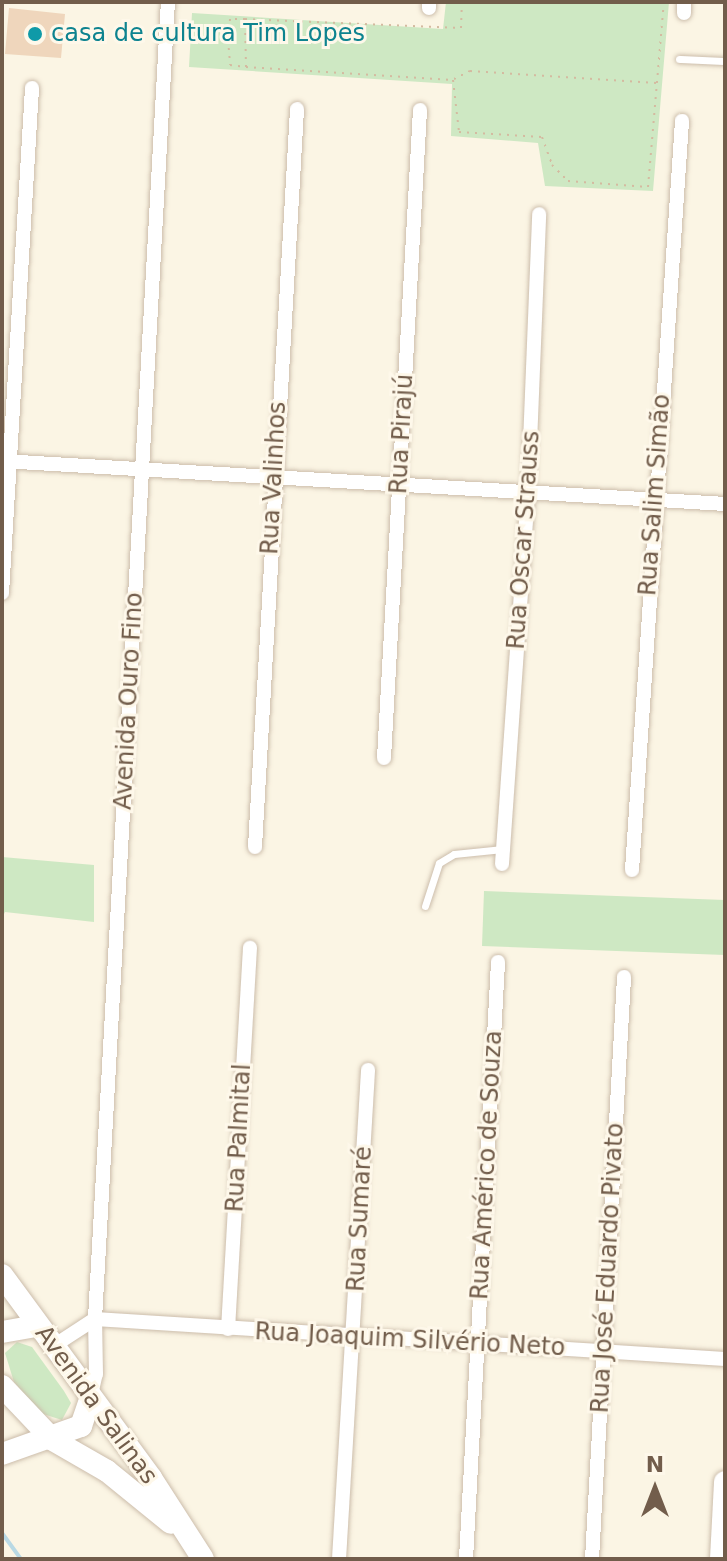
<!DOCTYPE html>
<html>
<head>
<meta charset="utf-8">
<style>
	body { margin:0 }
	#map { position:relative; width:727px; height:1561px; overflow:hidden; background:#fbf5e4; font-family:"DejaVu Sans",sans-serif }
	div>[style] { position:absolute }
	[style*='--x'] { left:calc(var(--x)*1px); top:calc(var(--y)*1px); width:calc(var(--w)*1px); rotate:calc(var(--a)*1deg) }
	.green>* { inset:0; background:#cee8c3 }
	.stream>* { height:4px; margin:-2px; padding:0 2px; transform-origin:2px; border-radius:2px; background:#b9d9e4 }
	.building>* { inset:0; background:#efd6bc }
	.path>* { height:2px; margin-top:-1px; transform-origin:0; background:repeating-linear-gradient(90deg,#d4baa0 0 2px,transparent 0 8px) }
	.roads { filter:drop-shadow(0 0 2px #ccbdab) drop-shadow(0 0 2px #ccbdab) }
	.lane>* { height:7px; margin:-3.5px; padding:0 3.5px; transform-origin:3.5px; border-radius:3.5px; background:#fff }
	.street>* { height:14px; margin:-7px; padding:0 7px; transform-origin:7px; border-radius:7px; background:#fff }
	.secondary>* { height:22px; margin:-11px; padding:0 11px; transform-origin:11px; border-radius:11px; background:#fff }
	.dots>* { width:22px; height:22px; translate:-50% -50%; box-sizing:border-box; border:4px solid #fef8ea; border-radius:50% }
	span { translate:-50% -50%; white-space:nowrap; text-align:center; line-height:1.15; -webkit-text-stroke:6px #fef8ea; paint-order:stroke }
	.culture-label { font-size:24px; color:#0d838f }
	.left { translate:0 -50%; text-align:left }
	.street-label { font-size:24px; color:#725d4b }
	.frame { position:absolute; inset:0; border:4px solid #725d4b; pointer-events:none }
	.north { position:absolute; left:615px; top:1449px; width:80px; height:80px; -webkit-text-stroke:6px #fef8ea; paint-order:stroke; rotate:0deg; font-size:22px; font-weight:700; line-height:32px; text-align:center; color:#725d4b }
	.north::after { content:''; display:block; margin:auto; width:28px; height:36px; background:#725d4b; clip-path:polygon(50% 0,100% 100%,50% 72%,0 100%) }
</style>
</head>
<body>
<div id="map">
	<div class="green">
		<i style="clip-path:polygon(446px 2px,669px 2px,653px 191px,545px 186px,538px 143px,451px 136px,452px 84px,189px 67px,192px 13px,443px 29px)"></i>
		<i style="clip-path:polygon(2px 857px,94px 865px,94px 922px,5px 912px,2px 918px)"></i>
		<i style="clip-path:polygon(484px 891px,725px 900px,725px 955px,482px 946px)"></i>
		<i style="clip-path:polygon(17px 1342px,32px 1347px,64px 1391px,71px 1403px,62px 1420px,40px 1413px,14px 1382px,5px 1353px)"></i>
	</div>
	<div class="stream">
		<i style="--x:2;--y:1533;--w:32;--a:54"></i>
	</div>
	<div class="building">
		<i style="clip-path:polygon(9px 8px,65px 14px,61px 58px,5px 54px)"></i>
	</div>
	<div class="path">
		<i style="--x:245;--y:19;--w:216;--a:2.4"></i>
		<i style="--x:461;--y:28;--w:26;--a:-88"></i>
		<i style="--x:190;--y:38;--w:38;--a:3"></i>
		<i style="--x:228;--y:40;--w:25;--a:85"></i>
		<i style="--x:230;--y:65;--w:16;--a:7"></i>
		<i style="--x:246;--y:67;--w:48;--a:-91.2"></i>
		<i style="--x:245;--y:19;--w:15;--a:180"></i>
		<i style="--x:230;--y:19;--w:21;--a:95"></i>
		<i style="--x:246;--y:67;--w:207;--a:3.6"></i>
		<i style="--x:453;--y:80;--w:52;--a:83.4"></i>
		<i style="--x:459;--y:132;--w:83;--a:3.4"></i>
		<i style="--x:542;--y:137;--w:30;--a:70"></i>
		<i style="--x:552;--y:165;--w:23;--a:45"></i>
		<i style="--x:568;--y:181;--w:80;--a:4.3"></i>
		<i style="--x:648;--y:187;--w:186;--a:-85.1"></i>
		<i style="--x:454;--y:79;--w:18;--a:-27"></i>
		<i style="--x:470;--y:71;--w:187;--a:3.7"></i>
	</div>
	<div class="roads">
		<div class="lane">
			<i style="--x:679;--y:59;--w:46;--a:2.5"></i>
			<i style="--x:425;--y:906;--w:45;--a:-72"></i>
			<i style="--x:439;--y:863;--w:17;--a:-31"></i>
			<i style="--x:454;--y:854;--w:49;--a:-5.8"></i>
		</div>
		<div class="street">
			<i style="--x:429;--y:8;--w:6;--a:-90"></i>
			<i style="--x:684;--y:13;--w:11;--a:-90"></i>
			<i style="--x:2;--y:461;--w:724;--a:3.4"></i>
			<i style="--x:2;--y:593;--w:506;--a:-86.6"></i>
			<i style="--x:384;--y:758;--w:649;--a:-86.82"></i>
			<i style="--x:255;--y:847;--w:739;--a:-86.74"></i>
			<i style="--x:502;--y:864;--w:372;--a:-86"></i>
			<i style="--x:528;--y:493;--w:279;--a:-87.7"></i>
			<i style="--x:632;--y:870;--w:751;--a:-86.18"></i>
			<i style="--x:95;--y:1319;--w:631;--a:3.63"></i>
			<i style="--x:228;--y:1329;--w:382;--a:-86.7"></i>
			<i style="--x:52;--y:1347;--w:51;--a:-33.1"></i>
			<i style="--x:90;--y:1399;--w:26;--a:-77"></i>
			<i style="--x:96;--y:1374;--w:55;--a:-91"></i>
			<i style="--x:95;--y:1319;--w:1319;--a:-86.83"></i>
			<i style="--x:339;--y:1559;--w:490;--a:-86.6"></i>
			<i style="--x:466;--y:1559;--w:598;--a:-86.93"></i>
			<i style="--x:592;--y:1559;--w:583;--a:-86.85"></i>
		</div>
		<div class="secondary">
			<i style="--x:2;--y:1275;--w:252;--a:53.7"></i>
			<i style="--x:151;--y:1478;--w:96;--a:57.3"></i>
			<i style="--x:2;--y:1332;--w:36;--a:-10"></i>
			<i style="--x:2;--y:1386;--w:74;--a:46.6"></i>
			<i style="--x:53;--y:1440;--w:62;--a:29.9"></i>
			<i style="--x:107;--y:1471;--w:82;--a:39.1"></i>
			<i style="--x:2;--y:1454;--w:84;--a:-19.5"></i>
			<i style="--x:81;--y:1426;--w:28;--a:-71"></i>
			<i style="--x:721;--y:1559;--w:77;--a:-87"></i>
		</div>
	</div>
	<div class="dots">
		<i style="left:35px;top:34px;background:#0f9aa8"></i>
	</div>
	<div class="culture-label">
		<span class="left" style="left:51px;top:34px">casa de cultura Tim Lopes</span>
	</div>
	<div class="street-label">
		<span style="left:402px;top:434px;rotate:-87deg">Rua Pirajú</span>
		<span style="left:274px;top:478px;rotate:-87deg">Rua Valinhos</span>
		<span style="left:655px;top:495px;rotate:-86deg">Rua Salim Simão</span>
		<span style="left:524px;top:540px;rotate:-86deg">Rua Oscar Strauss</span>
		<span style="left:129px;top:701px;rotate:-87deg">Avenida Ouro Fino</span>
		<span style="left:239px;top:1138px;rotate:-87deg">Rua Palmital</span>
		<span style="left:487px;top:1165px;rotate:-87deg">Rua Américo de Souza</span>
		<span style="left:360px;top:1219px;rotate:-87deg">Rua Sumaré</span>
		<span style="left:608px;top:1268px;rotate:-87deg">Rua José Eduardo Pivato</span>
		<span style="left:410px;top:1340px;rotate:3deg">Rua Joaquim Silvério Neto</span>
		<span style="left:96px;top:1405px;rotate:54deg">Avenida Salinas</span>
	</div>
	<div class="frame"></div>
	<div class="north">N</div>
</div>
</body>
</html>
